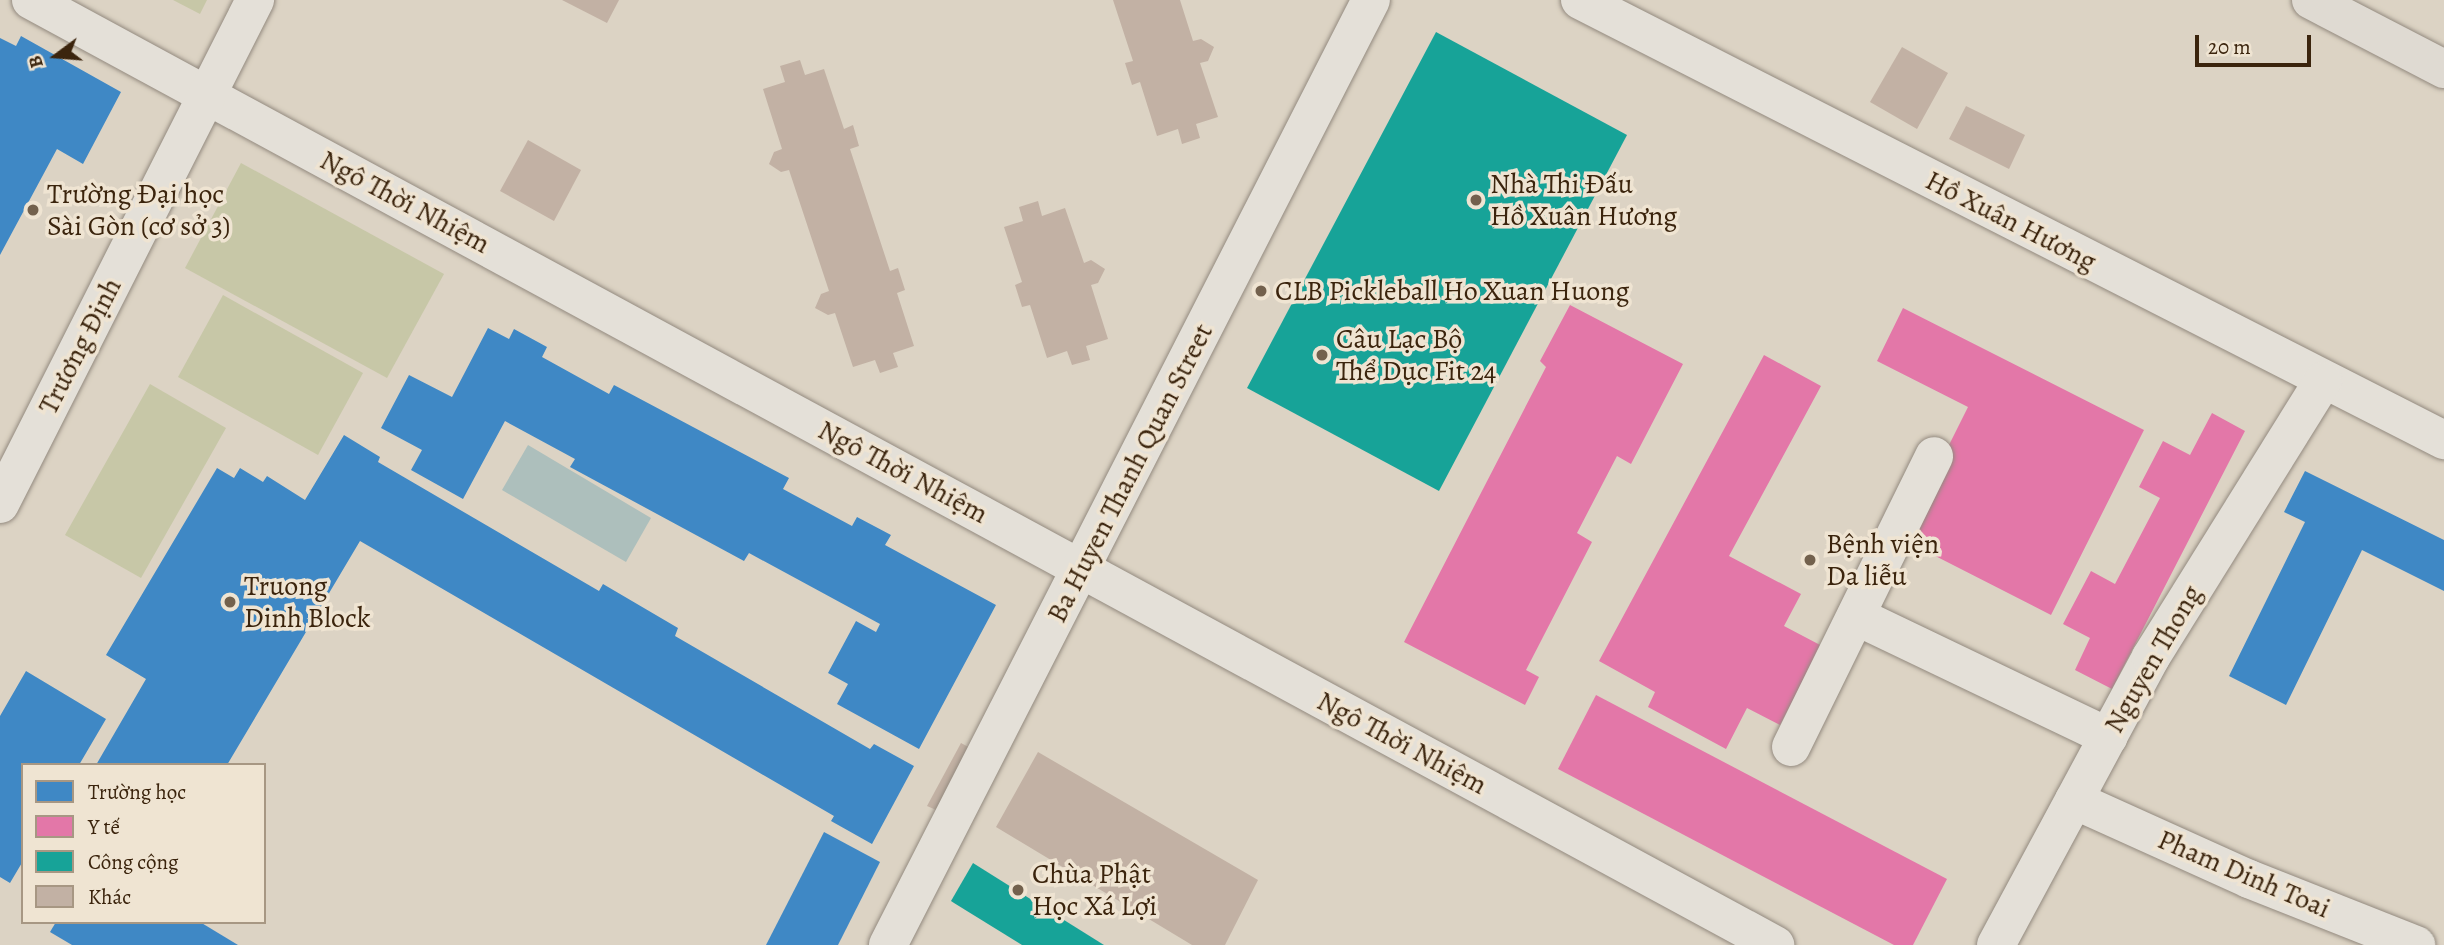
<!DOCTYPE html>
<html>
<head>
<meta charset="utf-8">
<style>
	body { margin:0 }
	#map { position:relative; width:2444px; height:945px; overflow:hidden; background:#dcd3c4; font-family:Alegreya,serif }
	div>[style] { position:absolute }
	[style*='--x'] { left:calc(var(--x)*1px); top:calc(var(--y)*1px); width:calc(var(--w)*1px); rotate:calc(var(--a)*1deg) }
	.green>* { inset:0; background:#c7c7a7 }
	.water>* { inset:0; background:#adbfbc }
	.schools>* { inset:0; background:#3f88c5 }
	.health>* { inset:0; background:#e377a8 }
	.public>* { inset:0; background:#17a398 }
	.building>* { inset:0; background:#c2b1a4 }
	.roads { filter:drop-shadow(0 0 2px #938a7f) drop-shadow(0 0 2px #938a7f) }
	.minor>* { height:38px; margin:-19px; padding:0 19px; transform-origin:19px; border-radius:19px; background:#e4e0d8 }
	.major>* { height:38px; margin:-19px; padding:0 19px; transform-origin:19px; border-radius:19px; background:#dfdad2 }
	.dots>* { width:19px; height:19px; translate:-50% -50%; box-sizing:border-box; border:4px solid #efe4d2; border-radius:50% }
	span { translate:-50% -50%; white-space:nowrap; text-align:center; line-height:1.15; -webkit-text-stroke:7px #efe4d2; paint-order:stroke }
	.poi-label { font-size:28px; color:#3b240d }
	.left { translate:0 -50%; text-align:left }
	.street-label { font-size:28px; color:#3b240d }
	.legend { position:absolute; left:21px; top:763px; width:245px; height:161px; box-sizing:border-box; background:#efe4d2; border:2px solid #a79783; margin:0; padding:9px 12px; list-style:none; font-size:21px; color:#3b240d }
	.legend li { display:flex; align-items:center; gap:14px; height:35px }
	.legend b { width:35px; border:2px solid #a79783 }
	.north { position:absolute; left:21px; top:21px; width:70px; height:70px; -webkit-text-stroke:5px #efe4d2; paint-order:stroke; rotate:254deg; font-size:19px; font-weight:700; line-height:28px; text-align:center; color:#3b240d }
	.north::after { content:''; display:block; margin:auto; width:24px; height:32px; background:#3b240d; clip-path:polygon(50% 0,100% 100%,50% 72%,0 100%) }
	.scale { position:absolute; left:2195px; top:35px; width:116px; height:32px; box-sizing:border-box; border:4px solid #3b240d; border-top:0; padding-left:9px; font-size:21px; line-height:24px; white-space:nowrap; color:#3b240d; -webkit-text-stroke:5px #efe4d2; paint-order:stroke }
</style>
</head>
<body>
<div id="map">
	<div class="green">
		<i style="clip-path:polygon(173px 0,207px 0,200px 14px)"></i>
		<i style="clip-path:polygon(241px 163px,444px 274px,387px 378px,185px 268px)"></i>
		<i style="clip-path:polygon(223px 295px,363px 373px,318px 455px,178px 377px)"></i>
		<i style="clip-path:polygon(150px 384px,226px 428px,141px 578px,65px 535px)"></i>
	</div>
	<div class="water">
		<i style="clip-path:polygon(528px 445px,651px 518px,626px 562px,502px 490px)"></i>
	</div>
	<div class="schools">
		<i style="clip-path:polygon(21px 36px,121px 92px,83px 164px,57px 149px,0 255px,0 38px,16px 46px)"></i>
		<i style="clip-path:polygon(488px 328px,509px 339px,514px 329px,547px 347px,542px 357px,609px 394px,614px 385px,789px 478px,783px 489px,852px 526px,857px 517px,891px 535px,885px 545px,996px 605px,919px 749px,837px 704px,848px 684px,828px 673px,856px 621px,876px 632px,880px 624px,749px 553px,744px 561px,570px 467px,575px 459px,505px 421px,463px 499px,411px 470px,422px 450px,381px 428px,409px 375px,452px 397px)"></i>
		<i style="clip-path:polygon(344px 435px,380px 457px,378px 462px,599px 591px,603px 584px,678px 628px,675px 636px,870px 749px,874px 744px,914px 766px,872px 844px,831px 821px,834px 816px,360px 541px,227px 765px,96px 765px,146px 679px,106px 655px,217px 468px,234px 478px,240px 468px,263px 482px,267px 476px,305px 500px)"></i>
		<i style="clip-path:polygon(2305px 471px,2444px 540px,2444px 591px,2362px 550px,2286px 705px,2229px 676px,2305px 522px,2284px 512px)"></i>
		<i style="clip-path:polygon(26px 671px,106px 719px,79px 765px,23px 765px,23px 861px,10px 883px,0 877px,0 716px)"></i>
		<i style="clip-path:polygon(824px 832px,880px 862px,838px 945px,766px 945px)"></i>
		<i style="clip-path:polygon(56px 922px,200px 922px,238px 945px,72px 945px,50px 932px)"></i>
	</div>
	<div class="health">
		<i style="clip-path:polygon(1570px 305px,1683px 364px,1631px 464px,1617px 456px,1577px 533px,1592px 542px,1526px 670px,1539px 677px,1525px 705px,1404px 642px,1546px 367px,1540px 361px)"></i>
		<i style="clip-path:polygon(1903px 308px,2144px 430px,2051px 615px,1902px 539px,1968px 407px,1877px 361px)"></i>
		<i style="clip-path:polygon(1764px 355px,1821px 386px,1729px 556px,1801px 594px,1784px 626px,1822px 646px,1780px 725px,1747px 708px,1726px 749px,1648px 707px,1655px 692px,1599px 661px)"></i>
		<i style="clip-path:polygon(2212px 413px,2245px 431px,2112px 689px,2075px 670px,2090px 638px,2063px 624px,2091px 571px,2115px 584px,2160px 498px,2139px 487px,2163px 441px,2190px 455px)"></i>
		<i style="clip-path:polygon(1596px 695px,1947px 879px,1913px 945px,1894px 945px,1558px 769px)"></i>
	</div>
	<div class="public">
		<i style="clip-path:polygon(1436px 32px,1627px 135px,1439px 491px,1247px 388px)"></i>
		<i style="clip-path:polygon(973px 863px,1104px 945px,1022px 945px,954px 903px,951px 901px)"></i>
	</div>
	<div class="building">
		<i style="clip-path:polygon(562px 0,619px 0,607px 23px)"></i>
		<i style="clip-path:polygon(1113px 0,1180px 0,1193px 41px,1201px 39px,1214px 47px,1208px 61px,1200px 63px,1218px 117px,1196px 124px,1200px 138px,1182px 144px,1178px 129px,1157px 136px,1140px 82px,1132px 85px,1125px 63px,1133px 61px)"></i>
		<i style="clip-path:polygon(1902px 47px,1948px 73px,1917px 129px,1870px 102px)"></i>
		<i style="clip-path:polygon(800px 60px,805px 75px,824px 69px,844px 129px,853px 125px,859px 146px,850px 149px,890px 271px,898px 268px,905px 290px,897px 293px,914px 346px,893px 353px,898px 367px,880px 373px,875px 360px,853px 367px,835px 313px,828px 315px,815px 308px,821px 294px,829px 291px,789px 170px,781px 172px,769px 164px,774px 152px,782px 149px,763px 89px,785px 82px,780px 66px)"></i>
		<i style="clip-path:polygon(1966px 106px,2025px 135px,2009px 169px,1949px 139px)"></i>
		<i style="clip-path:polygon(528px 140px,581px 170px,554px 221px,500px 191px)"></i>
		<i style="clip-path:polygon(1038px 201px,1042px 216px,1065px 208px,1084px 263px,1091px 260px,1105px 269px,1098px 283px,1091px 285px,1108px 339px,1086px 346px,1090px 360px,1072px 365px,1067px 351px,1047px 358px,1030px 305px,1022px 307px,1015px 285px,1022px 282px,1004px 227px,1023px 221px,1019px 207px)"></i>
		<i style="clip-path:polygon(961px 743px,981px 754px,943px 813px,927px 806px)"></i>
		<i style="clip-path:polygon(1038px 752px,1258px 880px,1225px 945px,1192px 945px,996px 827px)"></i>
	</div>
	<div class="roads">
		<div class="minor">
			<i style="--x:31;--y:0;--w:1984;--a:28.45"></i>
			<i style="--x:1580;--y:0;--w:970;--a:26.99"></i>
			<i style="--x:0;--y:504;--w:565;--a:-63.16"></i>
			<i style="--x:1856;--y:616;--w:280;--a:25.6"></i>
			<i style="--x:1791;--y:747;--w:324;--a:-63.8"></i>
			<i style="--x:2074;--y:800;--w:192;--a:24.3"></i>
			<i style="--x:2249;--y:879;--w:180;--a:21.6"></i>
			<i style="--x:888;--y:945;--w:1061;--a:-62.93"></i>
			<i style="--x:1996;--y:945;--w:327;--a:-61.7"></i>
			<i style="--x:2151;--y:657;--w:325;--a:-58.1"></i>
		</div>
		<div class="major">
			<i style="--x:2311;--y:0;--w:150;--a:27.4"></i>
		</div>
	</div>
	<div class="dots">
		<i style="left:1476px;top:200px;background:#73614d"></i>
		<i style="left:33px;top:210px;background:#73614d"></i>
		<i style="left:1261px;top:291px;background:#73614d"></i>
		<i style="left:1322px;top:355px;background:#73614d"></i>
		<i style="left:1810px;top:560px;background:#73614d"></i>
		<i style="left:230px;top:602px;background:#73614d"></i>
		<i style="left:1018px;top:890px;background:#73614d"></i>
	</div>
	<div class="poi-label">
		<span class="left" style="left:1490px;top:200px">Nhà Thi Đấu<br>Hồ Xuân Hương</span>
		<span class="left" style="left:47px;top:210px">Trường Đại học<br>Sài Gòn (cơ sở 3)</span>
		<span class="left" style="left:1275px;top:291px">CLB Pickleball Ho Xuan Huong</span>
		<span class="left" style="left:1336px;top:355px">Câu Lạc Bộ<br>Thể Dục Fit 24</span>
		<span class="left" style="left:1826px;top:560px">Bệnh viện<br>Da liễu</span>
		<span class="left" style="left:244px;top:602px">Truong<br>Dinh Block</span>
		<span class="left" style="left:1032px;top:890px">Chùa Phật<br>Học Xá Lợi</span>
	</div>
	<div class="street-label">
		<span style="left:405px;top:202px;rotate:28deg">Ngô Thời Nhiệm</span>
		<span style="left:2011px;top:221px;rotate:27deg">Hồ Xuân Hương</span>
		<span style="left:80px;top:346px;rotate:-63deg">Trương Định</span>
		<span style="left:903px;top:472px;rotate:28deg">Ngô Thời Nhiệm</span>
		<span style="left:1130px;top:473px;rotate:-63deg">Ba Huyen Thanh Quan Street</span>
		<span style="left:2153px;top:659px;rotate:-60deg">Nguyen Thong</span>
		<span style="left:1402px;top:743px;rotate:28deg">Ngô Thời Nhiệm</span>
		<span style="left:2244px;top:874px;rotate:23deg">Pham Dinh Toai</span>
	</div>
	<ul class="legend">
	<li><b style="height:19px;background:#3f88c5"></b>Trường học</li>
	<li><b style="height:19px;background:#e377a8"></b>Y tế</li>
	<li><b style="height:19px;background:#17a398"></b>Công cộng</li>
	<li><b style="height:19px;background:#c2b1a4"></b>Khác</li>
	</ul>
	<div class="north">B</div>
	<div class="scale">20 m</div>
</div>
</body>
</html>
